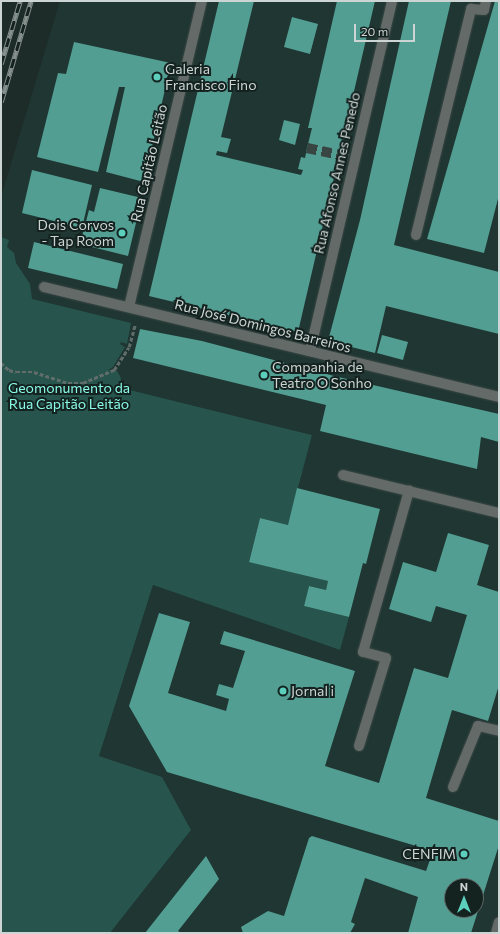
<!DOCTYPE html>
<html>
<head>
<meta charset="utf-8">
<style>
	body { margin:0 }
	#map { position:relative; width:500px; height:934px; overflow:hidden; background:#1e2c29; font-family:Commissioner,sans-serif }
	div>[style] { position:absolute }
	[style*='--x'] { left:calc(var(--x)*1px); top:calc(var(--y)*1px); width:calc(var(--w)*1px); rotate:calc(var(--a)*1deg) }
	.built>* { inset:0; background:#1f3632 }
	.green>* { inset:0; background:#27554e }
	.building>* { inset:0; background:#529e92 }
	.minor-tunnel>* { height:10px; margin-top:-5px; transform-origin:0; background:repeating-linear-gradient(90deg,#384542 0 10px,transparent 0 15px) }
	.path>* { height:2.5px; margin-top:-1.25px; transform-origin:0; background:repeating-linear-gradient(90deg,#616d6b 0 4px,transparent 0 6px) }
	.roads { filter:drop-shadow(0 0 1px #3a4744) drop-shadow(0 0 1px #3a4744) }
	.minor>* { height:10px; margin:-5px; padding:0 5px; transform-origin:5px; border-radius:5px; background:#636a68 }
	.rail>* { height:4.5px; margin-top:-2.25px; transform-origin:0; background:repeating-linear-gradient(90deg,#142220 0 9px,#86918e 0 18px); box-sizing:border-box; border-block:1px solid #86918e }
	.dots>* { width:11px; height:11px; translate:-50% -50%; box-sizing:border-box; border:2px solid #142220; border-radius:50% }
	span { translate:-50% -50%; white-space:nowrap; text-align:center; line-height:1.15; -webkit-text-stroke:4px #142220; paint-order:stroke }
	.poi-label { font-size:14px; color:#ccd5d3 }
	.left { translate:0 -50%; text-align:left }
	.right { translate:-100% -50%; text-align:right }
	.street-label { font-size:14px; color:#ccd5d3 }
	.park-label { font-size:14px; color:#89fbe8 }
	.frame { position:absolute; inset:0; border:2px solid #ccd5d3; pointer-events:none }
	.north { position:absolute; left:444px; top:878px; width:40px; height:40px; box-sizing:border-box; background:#142220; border:1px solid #5e6a68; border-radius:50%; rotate:0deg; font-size:11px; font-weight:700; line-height:16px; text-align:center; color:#ccd5d3 }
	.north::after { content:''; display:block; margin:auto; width:14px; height:18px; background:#5bcebc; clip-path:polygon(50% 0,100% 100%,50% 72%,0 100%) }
	.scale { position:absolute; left:354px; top:24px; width:61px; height:18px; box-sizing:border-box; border:2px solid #ccd5d3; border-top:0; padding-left:5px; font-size:12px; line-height:14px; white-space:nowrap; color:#ccd5d3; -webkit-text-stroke:3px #142220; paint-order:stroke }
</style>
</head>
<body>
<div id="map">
	<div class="built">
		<i style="clip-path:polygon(evenodd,60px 1px,499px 1px,499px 933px,110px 933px,191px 830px,161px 777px,99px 756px,153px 585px,340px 650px,304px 606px,309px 586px,249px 562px,260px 518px,297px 488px,312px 435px,122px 388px,67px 371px,1px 259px,1px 197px,60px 1px,452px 886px,476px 886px,476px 910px,452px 910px,452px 886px)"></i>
	</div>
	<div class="green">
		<i style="clip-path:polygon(1px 237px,9px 240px,7px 247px,14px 253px,16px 263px,30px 284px,32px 299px,131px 323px,127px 344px,121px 342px,120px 344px,125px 347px,113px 367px,108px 370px,117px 371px,121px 378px,120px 386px,122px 388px,312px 435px,288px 525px,260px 518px,249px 561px,328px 581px,326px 590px,309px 586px,304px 606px,349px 617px,340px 650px,153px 585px,99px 756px,162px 777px,191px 830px,110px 933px,1px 933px)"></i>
	</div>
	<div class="building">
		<i style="clip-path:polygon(219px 1px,254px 1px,221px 137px,231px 139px,227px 153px,217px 151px,216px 155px,301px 175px,303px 170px,298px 169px,301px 157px,305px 158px,307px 148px,312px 128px,308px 128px,337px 1px,375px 1px,298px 332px,149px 296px)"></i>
		<i style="clip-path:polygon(409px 1px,451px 1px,394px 245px,499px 272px,499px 334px,386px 306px,375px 353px,328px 341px,360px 220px)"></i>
		<i style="clip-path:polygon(495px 1px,499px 1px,499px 195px,484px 253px,427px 239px)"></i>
		<i style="clip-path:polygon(292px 17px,318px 24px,310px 54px,284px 47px)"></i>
		<i style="clip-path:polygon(74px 42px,171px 63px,144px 182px,106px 172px,125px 87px,119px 87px,98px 172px,37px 157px,58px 73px,66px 74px)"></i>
		<i style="clip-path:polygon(284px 120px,300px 124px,295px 145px,279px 140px)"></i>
		<i style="clip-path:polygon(32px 170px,92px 185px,82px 228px,22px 213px)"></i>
		<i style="clip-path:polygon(100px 188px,142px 198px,128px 256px,80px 244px,89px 210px,94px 212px)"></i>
		<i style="clip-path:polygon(34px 242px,123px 264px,117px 289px,28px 268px)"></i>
		<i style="clip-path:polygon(140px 329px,202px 341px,334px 376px,499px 414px,499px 442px,481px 437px,477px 469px,320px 431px,326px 405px,133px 358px)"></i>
		<i style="clip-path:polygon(382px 335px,408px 342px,403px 360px,377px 353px)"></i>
		<i style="clip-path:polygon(297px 488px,380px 509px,366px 564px,363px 563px,349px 617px,304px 606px,309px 586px,326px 590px,328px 581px,249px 562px,260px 518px,288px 525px)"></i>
		<i style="clip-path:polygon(evenodd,448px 533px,489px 545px,477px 585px,499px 592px,499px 685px,488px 721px,452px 710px,426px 798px,499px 821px,499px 845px,471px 933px,408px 933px,418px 897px,365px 878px,351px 922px,355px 924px,350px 933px,243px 933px,241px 927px,268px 911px,284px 916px,309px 838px,312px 836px,426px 871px,433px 851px,167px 772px,129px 706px,159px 613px,190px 622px,168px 693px,226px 711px,229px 699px,216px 695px,219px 684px,233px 688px,245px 651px,220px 644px,224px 631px,355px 671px,325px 766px,379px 783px,414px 668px,448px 678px,467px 615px,436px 606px,431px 622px,389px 609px,403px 562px,436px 572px,448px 533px,452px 886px,476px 886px,476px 910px,452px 910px,452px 886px)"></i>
		<i style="clip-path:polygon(206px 856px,219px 879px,178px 931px,181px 933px,145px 933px)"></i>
	</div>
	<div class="minor-tunnel">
		<i style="--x:307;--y:148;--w:33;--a:12"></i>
		<i style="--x:339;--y:155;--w:16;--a:22"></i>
	</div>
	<div class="path">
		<i style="--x:1;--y:363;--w:11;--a:41"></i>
		<i style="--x:9;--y:370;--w:7;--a:16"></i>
		<i style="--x:16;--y:372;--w:18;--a:0"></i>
		<i style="--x:34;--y:372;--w:36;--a:18"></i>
		<i style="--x:68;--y:383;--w:15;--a:0"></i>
		<i style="--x:83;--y:383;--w:34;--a:-23"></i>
		<i style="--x:114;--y:370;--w:27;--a:-57"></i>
		<i style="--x:129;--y:347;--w:23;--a:-75"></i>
	</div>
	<div class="roads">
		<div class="minor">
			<i style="--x:416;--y:235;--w:233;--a:-76.3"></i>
			<i style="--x:471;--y:9;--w:13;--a:4"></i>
			<i style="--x:484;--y:10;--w:9;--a:-77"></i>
			<i style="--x:44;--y:287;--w:468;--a:13.6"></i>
			<i style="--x:129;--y:307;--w:315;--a:-76.6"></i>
			<i style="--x:310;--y:351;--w:359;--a:-76.8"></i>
			<i style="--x:343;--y:475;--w:161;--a:13.7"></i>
			<i style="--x:359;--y:746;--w:92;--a:-72.9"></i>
			<i style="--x:386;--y:658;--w:24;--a:-165"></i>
			<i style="--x:363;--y:652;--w:168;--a:-74.1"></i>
			<i style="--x:453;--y:787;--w:66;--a:-67.7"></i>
			<i style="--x:478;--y:726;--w:22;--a:13"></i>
			<i style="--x:496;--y:933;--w:11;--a:-75"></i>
		</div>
	</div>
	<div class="rail">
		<i style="--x:1;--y:64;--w:66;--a:-73.2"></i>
		<i style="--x:1;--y:102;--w:105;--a:-73.5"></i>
	</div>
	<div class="dots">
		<i style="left:157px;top:77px;background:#5bcebc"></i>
		<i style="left:122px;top:233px;background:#5bcebc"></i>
		<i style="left:264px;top:375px;background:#5bcebc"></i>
		<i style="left:283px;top:691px;background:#5bcebc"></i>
		<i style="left:464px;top:854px;background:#5bcebc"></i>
	</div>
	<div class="poi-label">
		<span class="left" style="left:165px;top:77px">Galeria<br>Francisco Fino</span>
		<span class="right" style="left:114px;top:233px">Dois Corvos<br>- Tap Room</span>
		<span class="left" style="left:272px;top:375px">Companhia de<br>Teatro O Sonho</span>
		<span class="left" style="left:291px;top:691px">Jornal i</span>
		<span class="right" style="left:456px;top:854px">CENFIM</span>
	</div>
	<div class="street-label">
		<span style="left:149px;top:163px;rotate:-77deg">Rua Capitão Leitão</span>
		<span style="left:337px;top:173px;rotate:-77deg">Rua Afonso Annes Penedo</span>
		<span style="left:263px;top:326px;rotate:14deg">Rua José Domingos Barreiros</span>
	</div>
	<div class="park-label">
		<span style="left:69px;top:396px">Geomonumento da<br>Rua Capitão Leitão</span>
	</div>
	<div class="frame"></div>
	<div class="north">N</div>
	<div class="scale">20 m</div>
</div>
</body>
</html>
